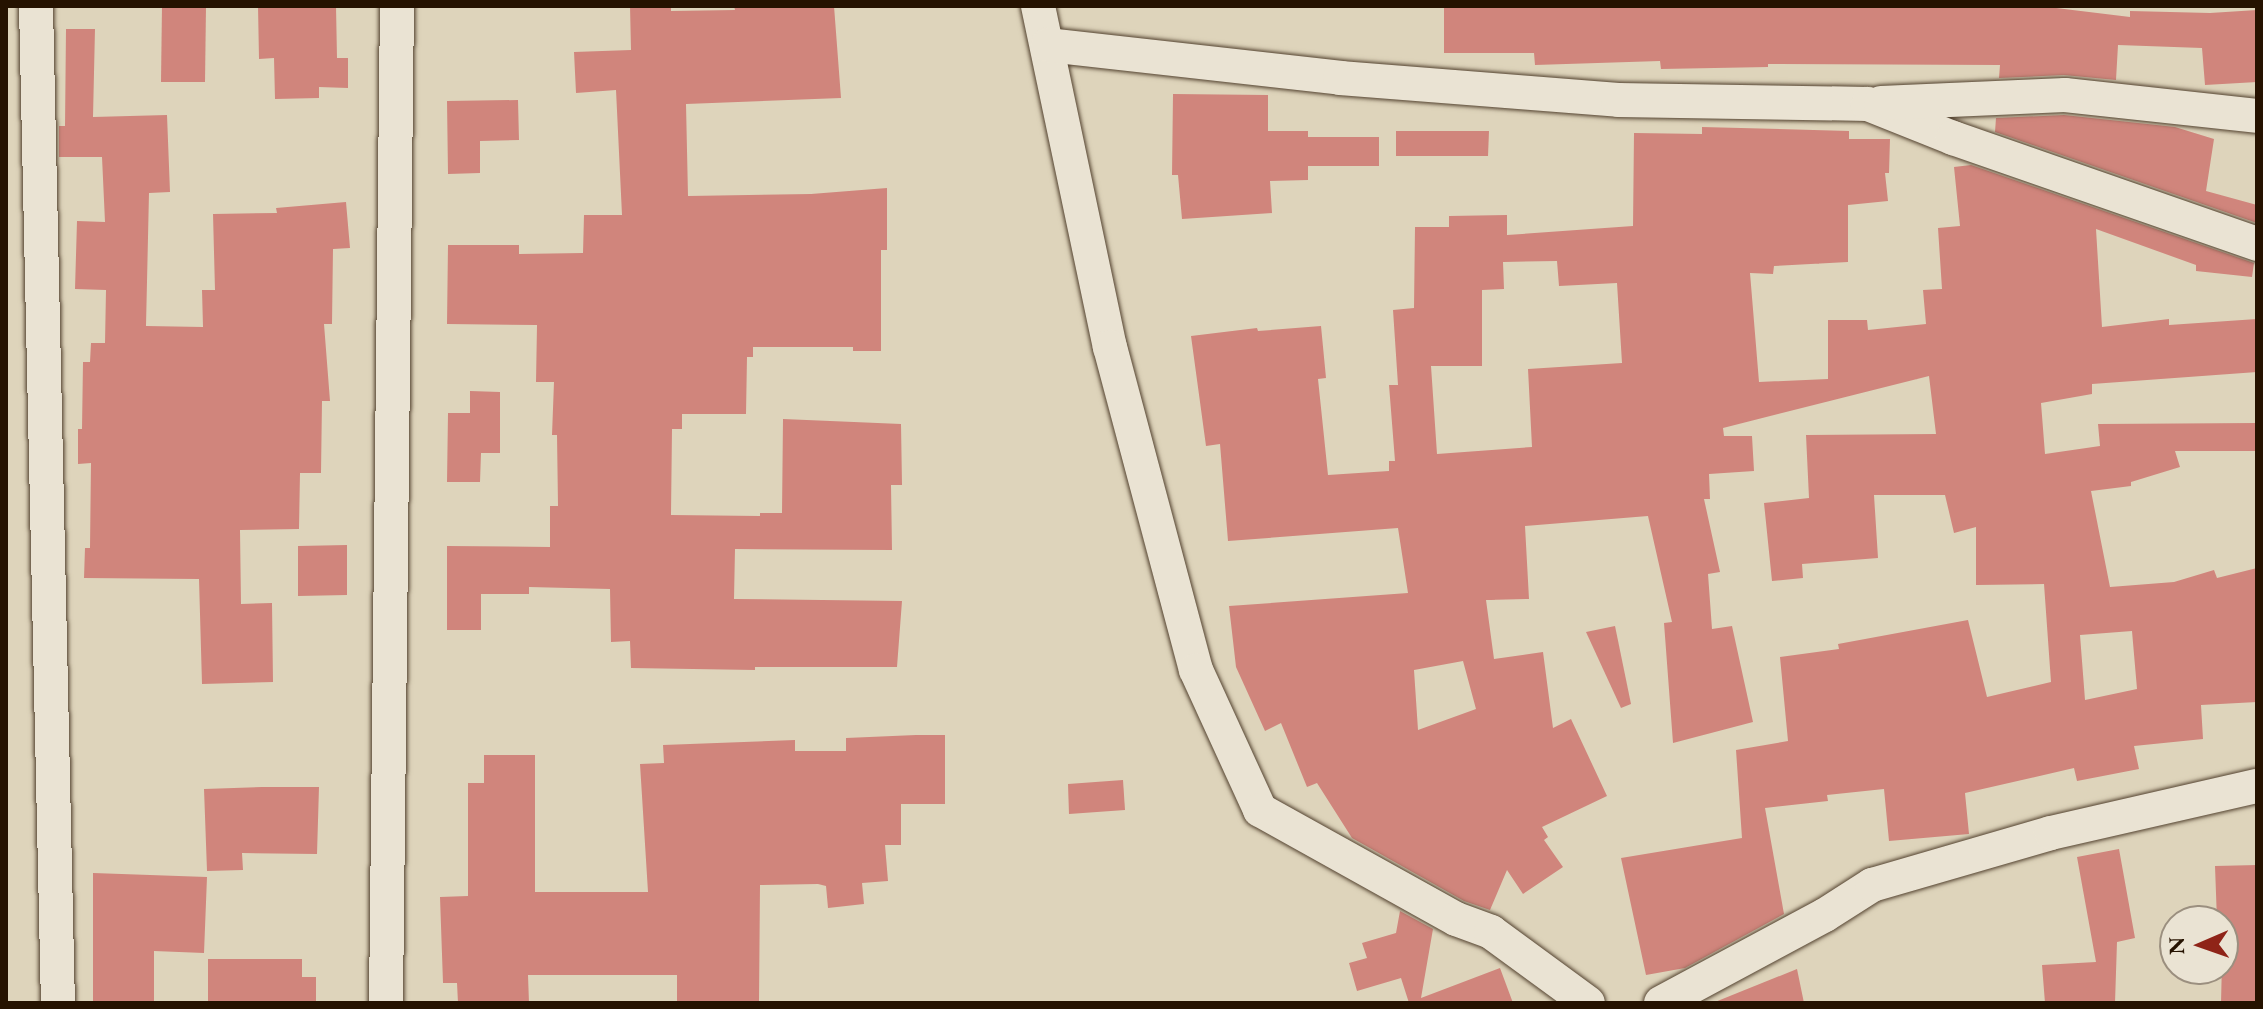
<!DOCTYPE html>
<html>
<head>
<meta charset="utf-8">
<style>
	body { margin:0 }
	#map { position:relative; width:2263px; height:1009px; overflow:hidden; background:#ded4bb; font-family:"EB Garamond",serif }
	div>[style] { position:absolute }
	[style*='--x'] { left:calc(var(--x)*1px); top:calc(var(--y)*1px); width:calc(var(--w)*1px); rotate:calc(var(--a)*1deg) }
	.building>* { inset:0; background:#d0857c }
	.roads { filter:drop-shadow(0 0 2px #53422f) drop-shadow(0 0 2px #53422f) }
	.minor>* { height:34px; margin:-17px; padding:0 17px; transform-origin:17px; border-radius:17px; background:#eae3d3 }
	span { translate:-50% -50%; white-space:nowrap; text-align:center; line-height:1.15; -webkit-text-stroke:6px #eae3d3; paint-order:stroke }
	.frame { position:absolute; inset:0; border:8px solid #251200; pointer-events:none }
	.north { position:absolute; left:2159px; top:905px; width:80px; height:80px; box-sizing:border-box; background:#eae3d3; border:2px solid #9b8f7f; border-radius:50%; rotate:268deg; font-size:22px; font-weight:700; line-height:32px; text-align:center; color:#251200 }
	.north::after { content:''; display:block; margin:auto; width:28px; height:36px; background:#8f2418; clip-path:polygon(50% 0,100% 100%,50% 72%,0 100%) }
</style>
</head>
<body>
<div id="map">
	<div class="building">
		<i style="clip-path:polygon(162px 6px,206px 6px,205px 82px,161px 82px)"></i>
		<i style="clip-path:polygon(258px 6px,336px 6px,337px 58px,348px 58px,348px 88px,319px 87px,319px 98px,275px 99px,274px 58px,259px 59px)"></i>
		<i style="clip-path:polygon(630px 6px,671px 6px,671px 11px,735px 10px,734px 6px,834px 6px,841px 98px,686px 104px,688px 196px,811px 194px,887px 188px,887px 250px,881px 250px,881px 351px,853px 351px,853px 347px,753px 347px,753px 357px,747px 357px,746px 414px,682px 414px,682px 429px,672px 429px,671px 515px,760px 516px,760px 513px,782px 513px,783px 419px,901px 424px,902px 485px,891px 485px,892px 550px,735px 549px,734px 599px,902px 601px,897px 667px,755px 667px,755px 670px,631px 668px,630px 641px,611px 642px,610px 589px,529px 587px,529px 594px,481px 594px,481px 630px,447px 630px,447px 546px,550px 547px,550px 506px,558px 506px,557px 435px,552px 435px,554px 382px,536px 382px,537px 325px,447px 324px,448px 245px,519px 245px,519px 254px,583px 253px,584px 215px,622px 215px,616px 90px,576px 93px,574px 52px,631px 50px)"></i>
		<i style="clip-path:polygon(1444px 6px,1999px 6px,2048px 7px,2130px 17px,2130px 11px,2210px 13px,2257px 10px,2257px 82px,2205px 85px,2202px 48px,2118px 45px,2116px 80px,2064px 75px,1999px 78px,2000px 65px,1768px 64px,1768px 67px,1661px 69px,1660px 61px,1535px 65px,1534px 53px,1444px 53px)"></i>
		<i style="clip-path:polygon(66px 29px,95px 29px,93px 117px,167px 115px,170px 192px,149px 193px,146px 326px,203px 327px,202px 290px,215px 290px,213px 214px,277px 213px,276px 208px,346px 202px,350px 248px,333px 249px,332px 324px,324px 324px,330px 401px,322px 401px,321px 473px,300px 473px,299px 529px,240px 530px,241px 604px,272px 603px,273px 682px,202px 684px,199px 579px,84px 578px,85px 548px,90px 548px,91px 463px,78px 464px,78px 429px,82px 429px,83px 362px,90px 362px,91px 343px,105px 343px,106px 290px,75px 289px,77px 221px,105px 222px,102px 157px,59px 157px,59px 126px,65px 126px)"></i>
		<i style="clip-path:polygon(1173px 94px,1268px 95px,1268px 131px,1308px 131px,1308px 137px,1379px 137px,1379px 166px,1308px 166px,1308px 180px,1270px 181px,1272px 213px,1182px 219px,1178px 175px,1172px 175px)"></i>
		<i style="clip-path:polygon(518px 100px,519px 140px,480px 141px,480px 173px,448px 174px,447px 101px)"></i>
		<i style="clip-path:polygon(2064px 115px,2175px 127px,2214px 139px,2206px 191px,2257px 205px,2257px 223px,1995px 132px,1996px 118px)"></i>
		<i style="clip-path:polygon(evenodd,1702px 127px,1849px 131px,1849px 139px,1890px 139px,1889px 173px,1885px 173px,1888px 201px,1848px 205px,1848px 262px,1774px 266px,1773px 274px,1750px 273px,1759px 382px,1828px 379px,1828px 320px,1867px 320px,1868px 330px,1926px 324px,1923px 290px,1942px 289px,1938px 228px,1960px 226px,1954px 167px,1971px 165px,2254px 263px,2252px 277px,2196px 271px,2196px 265px,2096px 229px,2102px 327px,2169px 319px,2169px 325px,2257px 319px,2257px 372px,2092px 384px,2092px 394px,2041px 403px,2045px 454px,2100px 446px,2098px 424px,2257px 423px,2257px 451px,2175px 451px,2180px 467px,2131px 482px,2131px 486px,2091px 491px,2110px 587px,2174px 582px,2214px 570px,2217px 578px,2257px 568px,2257px 702px,2201px 705px,2203px 739px,2134px 746px,2139px 769px,2077px 781px,2074px 768px,1965px 793px,1969px 834px,1889px 841px,1884px 789px,1827px 795px,1828px 801px,1765px 808px,1784px 914px,1685px 968px,1646px 975px,1621px 858px,1742px 838px,1736px 750px,1788px 741px,1780px 657px,1839px 649px,1838px 644px,1968px 620px,1987px 697px,2051px 682px,2044px 584px,1976px 585px,1976px 527px,1954px 533px,1945px 495px,1874px 495px,1878px 558px,1802px 564px,1803px 578px,1772px 581px,1764px 503px,1809px 498px,1806px 435px,1936px 434px,1929px 376px,1723px 428px,1724px 436px,1752px 436px,1754px 471px,1709px 474px,1710px 499px,1704px 499px,1720px 572px,1708px 574px,1712px 629px,1732px 626px,1753px 722px,1673px 743px,1664px 623px,1672px 622px,1648px 516px,1525px 526px,1529px 599px,1486px 600px,1494px 659px,1543px 652px,1553px 728px,1571px 719px,1607px 796px,1542px 827px,1548px 837px,1544px 840px,1563px 867px,1523px 894px,1507px 870px,1490px 910px,1464px 901px,1352px 838px,1317px 783px,1307px 787px,1281px 723px,1265px 731px,1236px 667px,1229px 606px,1408px 593px,1398px 528px,1228px 541px,1220px 444px,1206px 446px,1191px 336px,1257px 328px,1258px 331px,1321px 326px,1326px 378px,1318px 379px,1328px 475px,1389px 471px,1389px 461px,1395px 461px,1389px 385px,1398px 385px,1393px 310px,1414px 308px,1415px 227px,1449px 227px,1449px 216px,1507px 215px,1507px 235px,1633px 226px,1634px 133px,1702px 134px,1702px 127px,1557px 261px,1559px 286px,1617px 283px,1622px 363px,1528px 369px,1532px 447px,1437px 454px,1431px 366px,1482px 366px,1482px 290px,1504px 289px,1503px 262px,1557px 261px,1702px 127px,2132px 631px,2137px 689px,2085px 700px,2080px 635px,2132px 631px,1702px 127px,1463px 661px,1476px 709px,1418px 730px,1414px 670px,1463px 661px)"></i>
		<i style="clip-path:polygon(1396px 131px,1489px 131px,1488px 156px,1396px 156px)"></i>
		<i style="clip-path:polygon(470px 391px,500px 392px,500px 453px,481px 453px,480px 482px,447px 482px,448px 413px,470px 413px)"></i>
		<i style="clip-path:polygon(347px 545px,347px 595px,298px 596px,298px 546px)"></i>
		<i style="clip-path:polygon(1615px 626px,1631px 704px,1621px 708px,1586px 632px)"></i>
		<i style="clip-path:polygon(916px 735px,945px 735px,945px 804px,901px 804px,901px 845px,885px 845px,888px 881px,862px 883px,864px 904px,828px 908px,826px 886px,818px 884px,760px 885px,759px 1003px,677px 1003px,677px 975px,528px 975px,529px 1003px,458px 1003px,457px 983px,443px 983px,440px 897px,468px 896px,468px 783px,484px 783px,484px 755px,535px 755px,535px 892px,648px 892px,640px 764px,664px 763px,663px 745px,795px 740px,795px 751px,846px 751px,846px 738px)"></i>
		<i style="clip-path:polygon(1123px 780px,1125px 810px,1069px 814px,1068px 784px)"></i>
		<i style="clip-path:polygon(262px 787px,319px 787px,317px 854px,242px 853px,243px 870px,207px 871px,204px 789px)"></i>
		<i style="clip-path:polygon(2119px 849px,2135px 938px,2117px 942px,2115px 1003px,2045px 1003px,2042px 965px,2096px 962px,2077px 857px)"></i>
		<i style="clip-path:polygon(2257px 865px,2257px 1003px,2221px 1003px,2223px 921px,2217px 921px,2215px 866px)"></i>
		<i style="clip-path:polygon(93px 873px,207px 877px,204px 953px,154px 951px,154px 1003px,93px 1003px)"></i>
		<i style="clip-path:polygon(1400px 911px,1433px 929px,1421px 998px,1500px 968px,1513px 1003px,1409px 1003px,1401px 978px,1357px 991px,1349px 963px,1367px 958px,1362px 943px,1396px 933px)"></i>
		<i style="clip-path:polygon(208px 959px,302px 959px,302px 977px,316px 977px,316px 1003px,208px 1003px)"></i>
		<i style="clip-path:polygon(1797px 969px,1804px 1003px,1715px 1003px,1715px 1002px)"></i>
	</div>
	<div class="roads">
		<div class="minor">
			<i style="--x:36;--y:6;--w:997;--a:88.74"></i>
			<i style="--x:1038;--y:6;--w:349;--a:78.1"></i>
			<i style="--x:1110;--y:347;--w:334;--a:75.1"></i>
			<i style="--x:1196;--y:670;--w:154;--a:65.4"></i>
			<i style="--x:1260;--y:810;--w:224;--a:29.1"></i>
			<i style="--x:1456;--y:919;--w:37;--a:20"></i>
			<i style="--x:1491;--y:932;--w:120;--a:36.2"></i>
			<i style="--x:1048;--y:45;--w:294;--a:6.4"></i>
			<i style="--x:1340;--y:78;--w:279;--a:4.5"></i>
			<i style="--x:1618;--y:100;--w:250;--a:0.9"></i>
			<i style="--x:1868;--y:104;--w:92;--a:21.8"></i>
			<i style="--x:1953;--y:138;--w:322;--a:19.2"></i>
			<i style="--x:1881;--y:103;--w:184;--a:-2.5"></i>
			<i style="--x:2065;--y:95;--w:193;--a:6.2"></i>
			<i style="--x:386;--y:1003;--w:997;--a:-89.37"></i>
			<i style="--x:1661;--y:1003;--w:186;--a:-28.2"></i>
			<i style="--x:1825;--y:915;--w:56;--a:-32.6"></i>
			<i style="--x:1872;--y:885;--w:186;--a:-16.2"></i>
			<i style="--x:2051;--y:833;--w:211;--a:-12.9"></i>
		</div>
	</div>
	<div class="frame"></div>
	<div class="north">N</div>
</div>
</body>
</html>
